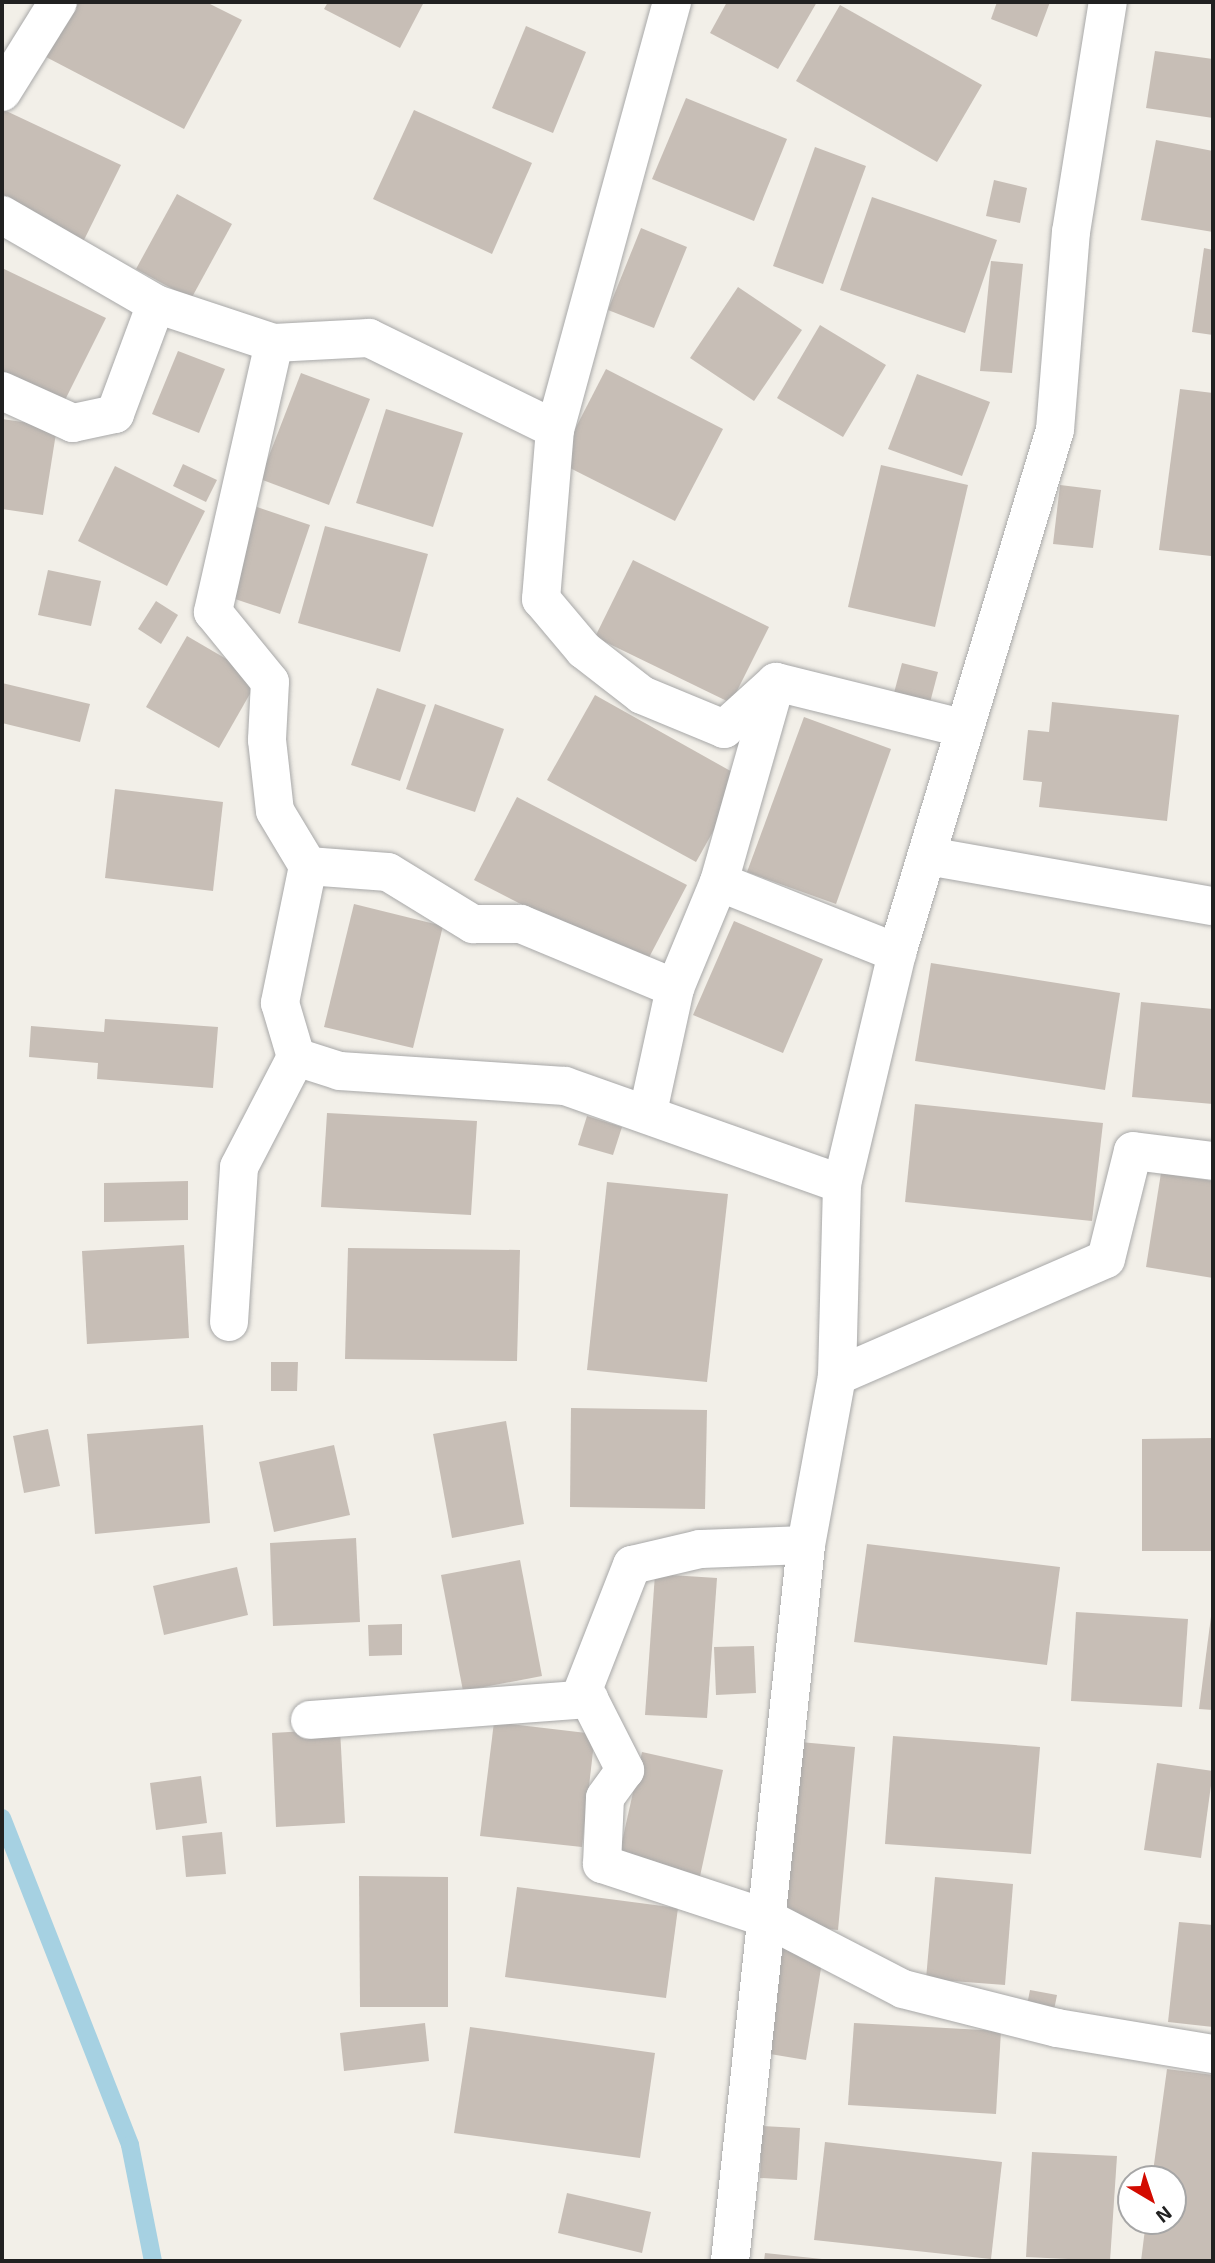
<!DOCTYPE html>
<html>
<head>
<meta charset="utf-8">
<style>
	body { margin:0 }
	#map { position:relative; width:1215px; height:2263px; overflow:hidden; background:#f2efe8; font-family:"Exo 2",sans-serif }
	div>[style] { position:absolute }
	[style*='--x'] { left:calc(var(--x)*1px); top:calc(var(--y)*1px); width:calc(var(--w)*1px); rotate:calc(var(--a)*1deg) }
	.stream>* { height:18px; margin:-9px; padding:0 9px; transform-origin:9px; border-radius:9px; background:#a6d1e2 }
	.building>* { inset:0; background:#c7beb6 }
	.roads { filter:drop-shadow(0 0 2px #a8a8a8) drop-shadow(0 0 2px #a8a8a8) }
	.minor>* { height:38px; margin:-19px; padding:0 19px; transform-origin:19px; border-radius:19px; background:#fff }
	span { translate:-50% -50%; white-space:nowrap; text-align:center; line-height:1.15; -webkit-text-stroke:7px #fff; paint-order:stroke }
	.frame { position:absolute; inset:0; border:4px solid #212121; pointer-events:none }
	.north { position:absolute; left:1117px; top:2165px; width:70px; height:70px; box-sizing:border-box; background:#fff; border:2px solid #a6a6a6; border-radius:50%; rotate:141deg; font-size:19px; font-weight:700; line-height:28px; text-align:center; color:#212121 }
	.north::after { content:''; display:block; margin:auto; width:24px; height:32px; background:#d30b00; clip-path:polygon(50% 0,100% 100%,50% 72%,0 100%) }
</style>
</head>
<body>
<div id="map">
	<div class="stream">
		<i style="--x:2;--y:1818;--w:351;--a:68.6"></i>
		<i style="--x:130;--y:2145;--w:118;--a:78.8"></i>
	</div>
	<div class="building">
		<i style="clip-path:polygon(75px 2px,206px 2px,242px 20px,184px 129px,46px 57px)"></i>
		<i style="clip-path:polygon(328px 2px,424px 2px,400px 48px,324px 9px)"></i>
		<i style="clip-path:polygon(727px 2px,817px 2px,778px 69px,710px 33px)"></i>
		<i style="clip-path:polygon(997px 2px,1050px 2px,1037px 37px,991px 19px)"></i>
		<i style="clip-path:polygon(840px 5px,982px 85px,937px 162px,796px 81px)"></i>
		<i style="clip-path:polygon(526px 26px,586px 52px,553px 133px,492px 108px)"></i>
		<i style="clip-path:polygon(1155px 51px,1213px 59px,1213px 118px,1146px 108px)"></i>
		<i style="clip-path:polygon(686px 98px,787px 139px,754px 221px,652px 179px)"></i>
		<i style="clip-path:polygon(2px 109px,121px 165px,82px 244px,2px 205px)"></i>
		<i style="clip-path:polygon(414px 110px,532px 163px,492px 254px,373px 199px)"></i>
		<i style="clip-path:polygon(1156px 140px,1213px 151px,1213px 232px,1141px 220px)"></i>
		<i style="clip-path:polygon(815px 147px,866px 166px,823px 284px,773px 266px)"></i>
		<i style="clip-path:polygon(994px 180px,1027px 188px,1020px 223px,986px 216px)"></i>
		<i style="clip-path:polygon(177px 194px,232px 224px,191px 299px,136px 269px)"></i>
		<i style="clip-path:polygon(872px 197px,997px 240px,965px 333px,840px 290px)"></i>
		<i style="clip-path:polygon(641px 228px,687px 247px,654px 328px,608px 310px)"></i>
		<i style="clip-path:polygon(1204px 248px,1213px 250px,1213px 335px,1192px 332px)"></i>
		<i style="clip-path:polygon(991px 261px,1023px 264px,1012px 373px,980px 371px)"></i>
		<i style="clip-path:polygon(2px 268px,106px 318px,64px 402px,2px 373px)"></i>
		<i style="clip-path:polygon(738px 287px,802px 330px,754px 401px,690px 358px)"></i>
		<i style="clip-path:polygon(820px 325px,886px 365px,843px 437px,777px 398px)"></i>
		<i style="clip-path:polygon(178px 351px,225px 369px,199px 433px,152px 414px)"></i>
		<i style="clip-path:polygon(606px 369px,723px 429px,675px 521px,558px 462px)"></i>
		<i style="clip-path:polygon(301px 373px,370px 399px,329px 505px,260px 479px)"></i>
		<i style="clip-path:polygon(917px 374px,990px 402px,962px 476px,888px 449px)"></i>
		<i style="clip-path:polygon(1180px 389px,1213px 393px,1211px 556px,1159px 550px)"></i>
		<i style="clip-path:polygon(386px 409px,463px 433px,433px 527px,356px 503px)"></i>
		<i style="clip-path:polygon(2px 419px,57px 427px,43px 515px,2px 509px)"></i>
		<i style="clip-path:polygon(183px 464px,217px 480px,206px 502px,173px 486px)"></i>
		<i style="clip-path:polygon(881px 465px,968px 485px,935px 627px,848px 607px)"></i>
		<i style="clip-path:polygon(115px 466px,205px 511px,167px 586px,78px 541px)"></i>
		<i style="clip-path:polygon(1060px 485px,1101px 490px,1093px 548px,1053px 544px)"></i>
		<i style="clip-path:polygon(257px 507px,310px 525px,280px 614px,226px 596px)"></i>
		<i style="clip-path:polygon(325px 526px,428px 554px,400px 652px,298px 623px)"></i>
		<i style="clip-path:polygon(633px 560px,769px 627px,731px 703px,595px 637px)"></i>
		<i style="clip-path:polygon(48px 570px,101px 581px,91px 626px,38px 615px)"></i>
		<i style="clip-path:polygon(156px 601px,178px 615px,161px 644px,138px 629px)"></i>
		<i style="clip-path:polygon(187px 636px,259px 678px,219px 748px,146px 707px)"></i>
		<i style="clip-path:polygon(902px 663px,938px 672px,927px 714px,891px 704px)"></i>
		<i style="clip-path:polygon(2px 683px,90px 704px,80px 742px,2px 723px)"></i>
		<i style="clip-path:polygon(377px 688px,426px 705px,400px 781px,351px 765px)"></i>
		<i style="clip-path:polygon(595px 695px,743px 778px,696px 862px,547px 780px)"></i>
		<i style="clip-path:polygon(1052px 702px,1179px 715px,1167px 821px,1039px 807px,1042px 782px,1023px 780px,1028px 730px,1049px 732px)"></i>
		<i style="clip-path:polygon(435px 704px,504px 729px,475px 812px,406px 789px)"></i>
		<i style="clip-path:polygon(804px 717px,891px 749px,836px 904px,747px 872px)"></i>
		<i style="clip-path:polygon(115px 789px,223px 802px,213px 891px,105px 878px)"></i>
		<i style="clip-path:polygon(517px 797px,687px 885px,644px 967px,474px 880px)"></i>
		<i style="clip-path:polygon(354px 904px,443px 926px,413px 1048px,324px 1027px)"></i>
		<i style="clip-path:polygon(734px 921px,823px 959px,783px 1053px,693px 1015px)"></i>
		<i style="clip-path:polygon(931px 963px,1120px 993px,1105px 1090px,915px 1061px)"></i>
		<i style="clip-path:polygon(1141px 1002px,1213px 1009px,1213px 1104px,1132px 1097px)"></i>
		<i style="clip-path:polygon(105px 1019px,218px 1027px,213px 1088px,97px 1079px,98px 1063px,29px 1057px,31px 1026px,104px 1032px)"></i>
		<i style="clip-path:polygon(915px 1104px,1103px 1123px,1092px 1221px,905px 1202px)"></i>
		<i style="clip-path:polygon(327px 1113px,477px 1121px,471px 1215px,321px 1207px)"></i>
		<i style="clip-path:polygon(587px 1116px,622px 1127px,613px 1155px,578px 1145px)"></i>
		<i style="clip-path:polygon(1161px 1173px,1213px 1181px,1213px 1278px,1146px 1267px)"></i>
		<i style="clip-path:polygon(188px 1181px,188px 1220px,104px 1222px,104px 1183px)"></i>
		<i style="clip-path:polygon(607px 1182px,728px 1194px,707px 1382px,587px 1370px)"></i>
		<i style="clip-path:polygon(184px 1245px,189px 1338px,87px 1344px,82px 1251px)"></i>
		<i style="clip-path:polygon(348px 1248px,520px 1250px,517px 1361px,345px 1359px)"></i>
		<i style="clip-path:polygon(271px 1362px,298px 1362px,297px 1391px,271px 1391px)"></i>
		<i style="clip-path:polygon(571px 1408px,707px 1410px,705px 1509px,570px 1507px)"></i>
		<i style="clip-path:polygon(506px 1421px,524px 1524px,452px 1538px,433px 1434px)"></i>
		<i style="clip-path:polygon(203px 1425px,210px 1523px,95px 1534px,87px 1434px)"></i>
		<i style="clip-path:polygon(48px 1429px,60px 1486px,24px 1493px,13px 1436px)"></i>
		<i style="clip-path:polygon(1213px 1438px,1213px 1551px,1142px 1551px,1142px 1439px)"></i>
		<i style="clip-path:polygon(334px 1445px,350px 1515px,274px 1532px,259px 1462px)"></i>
		<i style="clip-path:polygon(356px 1538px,360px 1622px,273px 1626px,270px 1543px)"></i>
		<i style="clip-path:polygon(867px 1544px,1060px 1567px,1047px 1665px,854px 1642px)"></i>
		<i style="clip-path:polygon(520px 1560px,542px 1676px,463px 1691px,441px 1575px)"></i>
		<i style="clip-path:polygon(237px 1567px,248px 1615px,164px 1635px,153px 1586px)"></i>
		<i style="clip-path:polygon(655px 1574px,717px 1578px,707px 1718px,645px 1715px)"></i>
		<i style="clip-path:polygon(1212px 1609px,1213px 1609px,1213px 1710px,1199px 1709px)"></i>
		<i style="clip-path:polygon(1076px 1612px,1188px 1619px,1182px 1707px,1071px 1701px)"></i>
		<i style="clip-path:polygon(402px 1624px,402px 1655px,369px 1656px,368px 1625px)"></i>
		<i style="clip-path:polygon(754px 1646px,756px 1693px,716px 1695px,714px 1647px)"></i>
		<i style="clip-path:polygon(494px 1722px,595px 1734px,582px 1847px,480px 1836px)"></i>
		<i style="clip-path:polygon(340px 1729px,345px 1823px,276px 1827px,272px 1733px)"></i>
		<i style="clip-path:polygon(893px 1736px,1040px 1747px,1031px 1854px,885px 1844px)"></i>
		<i style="clip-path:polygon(800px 1742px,855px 1747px,838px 1930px,782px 1925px)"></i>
		<i style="clip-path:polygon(642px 1752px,723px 1770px,699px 1881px,617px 1864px)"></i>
		<i style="clip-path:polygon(1157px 1763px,1213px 1771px,1201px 1858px,1144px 1850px)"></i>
		<i style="clip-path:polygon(201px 1776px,207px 1823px,156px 1830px,150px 1783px)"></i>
		<i style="clip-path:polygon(222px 1832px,226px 1874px,186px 1877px,182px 1836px)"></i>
		<i style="clip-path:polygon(359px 1876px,448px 1877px,448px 2007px,360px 2007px)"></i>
		<i style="clip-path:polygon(935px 1877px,1013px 1884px,1005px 1985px,926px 1979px)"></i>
		<i style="clip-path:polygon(517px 1887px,678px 1908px,666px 1998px,505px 1977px)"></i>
		<i style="clip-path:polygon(1179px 1922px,1213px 1925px,1213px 2027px,1168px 2022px)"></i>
		<i style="clip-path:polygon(781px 1944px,824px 1950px,806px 2060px,764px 2053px)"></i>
		<i style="clip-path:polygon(1030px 1990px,1057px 1995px,1053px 2015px,1026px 2010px)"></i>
		<i style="clip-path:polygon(425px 2023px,429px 2061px,344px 2071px,340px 2033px)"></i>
		<i style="clip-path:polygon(854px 2023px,1001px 2031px,996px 2114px,848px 2105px)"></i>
		<i style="clip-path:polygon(470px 2027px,655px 2053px,640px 2158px,454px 2133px)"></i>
		<i style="clip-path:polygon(1167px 2069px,1213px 2075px,1213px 2261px,1141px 2261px,1146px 2221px,1173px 2221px,1173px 2179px,1152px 2179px)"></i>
		<i style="clip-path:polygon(762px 2126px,800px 2128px,797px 2180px,760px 2178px)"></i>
		<i style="clip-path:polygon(825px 2142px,1002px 2162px,991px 2259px,814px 2240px)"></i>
		<i style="clip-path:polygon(1032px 2152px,1117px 2156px,1110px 2261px,1026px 2257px)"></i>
		<i style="clip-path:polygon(567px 2193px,651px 2212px,642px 2253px,558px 2233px)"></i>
		<i style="clip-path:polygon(765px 2253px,822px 2259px,822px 2261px,764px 2261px)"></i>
	</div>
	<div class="roads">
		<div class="minor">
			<i style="--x:672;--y:2;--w:443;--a:105.3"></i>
			<i style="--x:555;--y:429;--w:171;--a:94.7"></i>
			<i style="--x:541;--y:599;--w:67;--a:49.9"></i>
			<i style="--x:584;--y:650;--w:73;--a:37.8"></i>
			<i style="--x:642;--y:695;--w:89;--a:22.5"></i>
			<i style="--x:724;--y:729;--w:70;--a:-42.1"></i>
			<i style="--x:776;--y:682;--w:192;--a:13.9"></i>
			<i style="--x:2;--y:92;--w:106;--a:-58.1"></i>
			<i style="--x:2;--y:215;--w:178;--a:30"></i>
			<i style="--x:156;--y:304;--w:124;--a:18.3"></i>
			<i style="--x:274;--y:343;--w:95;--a:-3"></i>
			<i style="--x:369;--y:338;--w:207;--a:26.1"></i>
			<i style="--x:274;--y:343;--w:276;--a:102.8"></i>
			<i style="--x:213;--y:612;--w:90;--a:50.8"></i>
			<i style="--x:270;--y:682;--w:58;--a:93"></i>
			<i style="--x:267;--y:740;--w:71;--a:83.6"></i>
			<i style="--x:275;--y:811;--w:64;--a:59"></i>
			<i style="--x:308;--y:866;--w:140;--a:101.6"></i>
			<i style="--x:280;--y:1003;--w:56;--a:73.5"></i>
			<i style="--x:296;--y:1057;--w:46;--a:17.7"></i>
			<i style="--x:340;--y:1071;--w:225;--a:3.8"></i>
			<i style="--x:565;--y:1086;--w:294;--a:19.5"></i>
			<i style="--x:2;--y:391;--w:78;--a:24.3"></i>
			<i style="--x:73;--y:423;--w:43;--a:-12.1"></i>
			<i style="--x:115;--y:414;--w:117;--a:-69.6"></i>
			<i style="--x:928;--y:856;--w:289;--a:10"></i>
			<i style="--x:308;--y:866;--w:80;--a:4.3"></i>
			<i style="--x:388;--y:872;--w:100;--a:31.5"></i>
			<i style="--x:473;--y:924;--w:48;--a:0"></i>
			<i style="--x:521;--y:924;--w:167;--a:22.6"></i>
			<i style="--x:719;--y:882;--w:192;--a:21.7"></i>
			<i style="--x:648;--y:1112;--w:127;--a:-77.7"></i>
			<i style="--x:675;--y:988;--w:115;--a:-67.5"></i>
			<i style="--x:719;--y:882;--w:208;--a:-74.1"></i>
			<i style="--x:229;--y:1322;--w:155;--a:-86.3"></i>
			<i style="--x:239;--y:1167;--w:124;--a:-62.6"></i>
			<i style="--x:837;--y:1376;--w:293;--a:-23.5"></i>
			<i style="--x:1106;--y:1259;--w:111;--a:-76"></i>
			<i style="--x:1133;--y:1151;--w:81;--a:7.1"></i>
			<i style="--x:589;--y:1699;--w:9;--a:-153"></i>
			<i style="--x:581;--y:1695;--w:140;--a:-68.6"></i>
			<i style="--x:632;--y:1565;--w:70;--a:-13.2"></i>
			<i style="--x:700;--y:1549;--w:106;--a:-2.2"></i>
			<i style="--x:310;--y:1720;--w:280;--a:-4.3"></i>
			<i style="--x:589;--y:1699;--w:80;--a:63.1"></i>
			<i style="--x:625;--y:1770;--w:34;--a:126"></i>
			<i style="--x:605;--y:1798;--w:66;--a:92.6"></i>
			<i style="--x:602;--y:1864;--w:173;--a:18.2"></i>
			<i style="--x:766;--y:1918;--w:154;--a:27.4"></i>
			<i style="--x:903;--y:1989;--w:159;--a:14.2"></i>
			<i style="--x:1057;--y:2028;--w:158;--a:9.5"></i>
			<i style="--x:730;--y:2261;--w:720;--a:-83.94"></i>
			<i style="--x:806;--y:1545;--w:172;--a:-79.6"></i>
			<i style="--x:837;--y:1376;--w:192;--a:-88.5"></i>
			<i style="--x:842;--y:1184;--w:237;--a:-76.6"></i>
			<i style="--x:897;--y:953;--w:546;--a:-73.19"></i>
			<i style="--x:1055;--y:430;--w:199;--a:-85.4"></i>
			<i style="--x:1071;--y:232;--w:233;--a:-80.9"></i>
		</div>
	</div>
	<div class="frame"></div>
	<div class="north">N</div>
</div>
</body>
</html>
